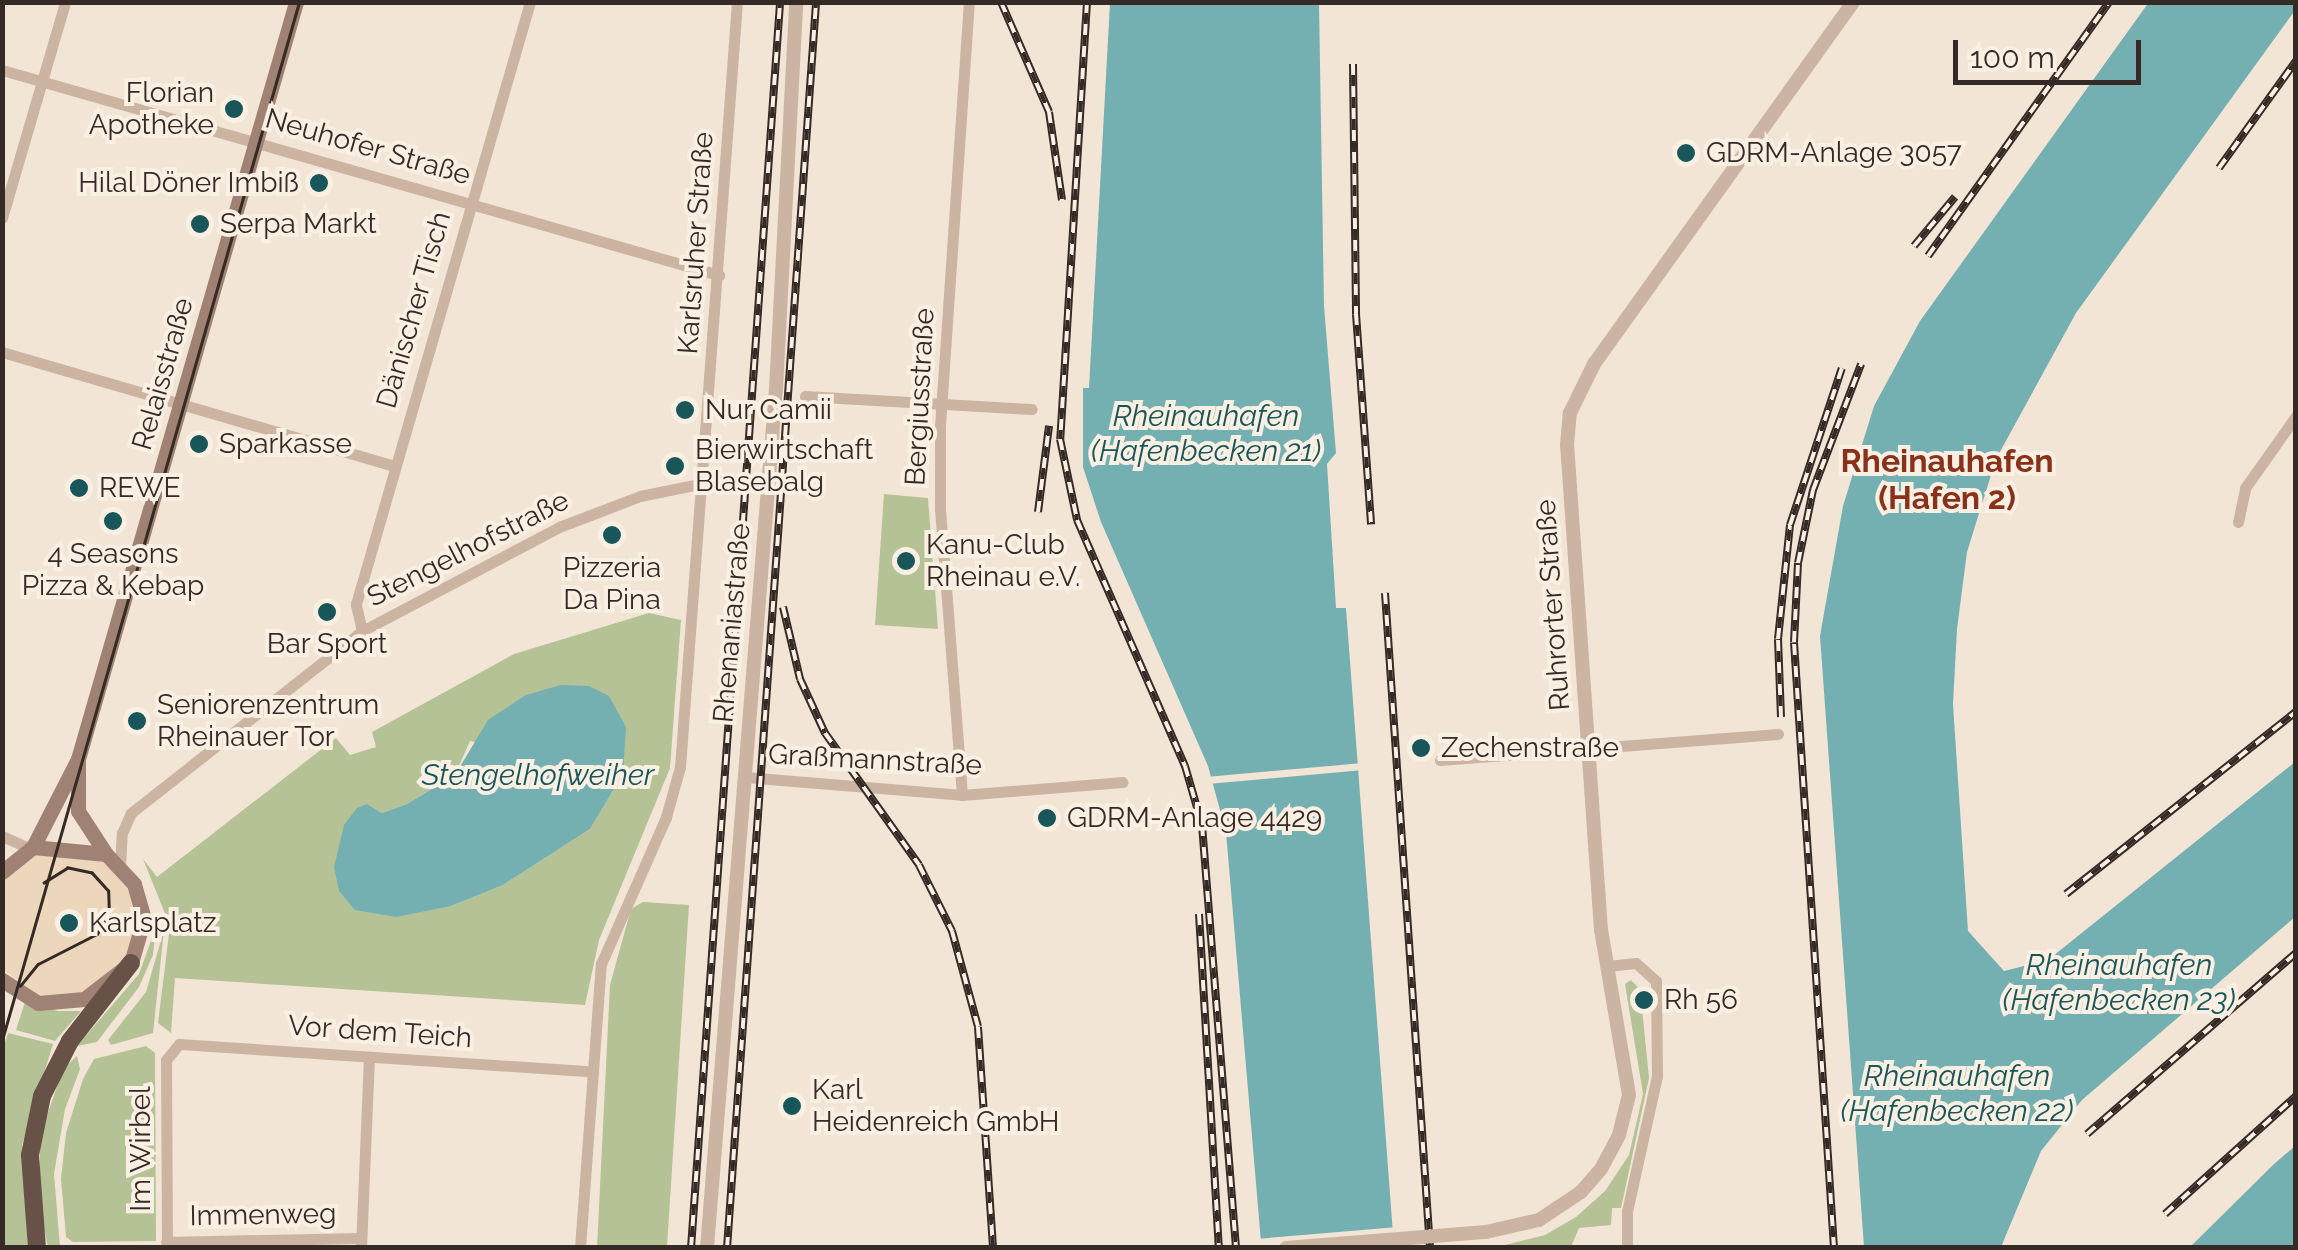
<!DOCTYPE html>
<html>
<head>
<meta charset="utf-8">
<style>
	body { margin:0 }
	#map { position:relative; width:2298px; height:1250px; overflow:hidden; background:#f3e5d6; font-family:Raleway,sans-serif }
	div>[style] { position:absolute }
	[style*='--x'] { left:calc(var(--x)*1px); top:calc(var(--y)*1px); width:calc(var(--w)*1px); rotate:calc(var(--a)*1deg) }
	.green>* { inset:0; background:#b4c296 }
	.plaza>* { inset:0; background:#ecd6bc }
	.water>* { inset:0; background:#74b0b1 }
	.pier>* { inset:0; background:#f3e5d6 }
	.minor>* { height:11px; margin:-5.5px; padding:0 5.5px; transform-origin:5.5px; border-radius:5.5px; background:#cbb4a2 }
	.tertiary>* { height:14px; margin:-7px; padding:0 7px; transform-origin:7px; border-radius:7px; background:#cbb4a2 }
	.secondary>* { height:15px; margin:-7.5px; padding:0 7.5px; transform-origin:7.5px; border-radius:7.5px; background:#9f8273 }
	.trunk>* { height:18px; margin:-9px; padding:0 9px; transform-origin:9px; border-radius:9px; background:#685248 }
	.tram>* { height:2.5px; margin:-1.25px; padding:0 1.25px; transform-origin:1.25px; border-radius:1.25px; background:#352a25 }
	.rail>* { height:8px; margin-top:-4px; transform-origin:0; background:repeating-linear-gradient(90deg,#faefe3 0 11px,#352a25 0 22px); box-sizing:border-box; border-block:2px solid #352a25 }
	.tertiary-bridge>* { height:14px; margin:-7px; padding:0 7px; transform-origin:7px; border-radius:7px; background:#cbb4a2 }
	.dots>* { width:28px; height:28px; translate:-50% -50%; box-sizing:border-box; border:5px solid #faefe3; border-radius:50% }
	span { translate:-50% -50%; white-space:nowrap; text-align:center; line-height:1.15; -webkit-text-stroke:8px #faefe3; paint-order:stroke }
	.poi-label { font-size:28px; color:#352a25 }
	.right { translate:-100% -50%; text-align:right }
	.left { translate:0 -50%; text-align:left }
	.street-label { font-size:28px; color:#352a25 }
	.water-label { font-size:30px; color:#185659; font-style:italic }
	.quarter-label { font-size:32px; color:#893119; font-weight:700 }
	.frame { position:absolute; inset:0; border:5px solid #352a25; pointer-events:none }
	.scale { position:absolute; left:1953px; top:40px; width:188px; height:45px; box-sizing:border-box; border:5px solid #352a25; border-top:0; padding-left:12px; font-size:30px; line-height:35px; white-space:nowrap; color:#352a25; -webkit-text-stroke:8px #faefe3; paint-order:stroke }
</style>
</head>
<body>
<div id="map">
	<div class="green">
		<i style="clip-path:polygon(884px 494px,928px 498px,938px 629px,875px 625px)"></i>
		<i style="clip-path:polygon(evenodd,649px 613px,681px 620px,670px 768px,599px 940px,585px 1005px,175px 978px,171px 1033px,158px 1023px,170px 926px,143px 859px,157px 877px,336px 738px,350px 755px,376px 747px,372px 732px,514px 654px,649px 613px,470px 741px,623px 774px,590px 829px,503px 885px,451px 906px,367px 804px,382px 813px,407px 804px,455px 775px,470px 741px)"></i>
		<i style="clip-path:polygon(643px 902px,689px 905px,667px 1247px,597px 1248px,610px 985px,631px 909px)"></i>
		<i style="clip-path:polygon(156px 927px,153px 955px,139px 987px,97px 1042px,77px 1046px,139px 974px)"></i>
		<i style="clip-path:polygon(164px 930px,153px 1033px,111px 1045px,108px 1040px,146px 992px)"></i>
		<i style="clip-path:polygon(1631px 980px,1647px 997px,1641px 998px,1649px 1078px,1621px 1208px,1612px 1208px,1611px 1225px,1579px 1228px,1571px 1247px,1493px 1248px,1545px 1235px,1576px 1217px,1605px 1191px,1629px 1155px,1643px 1094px,1625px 984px)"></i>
		<i style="clip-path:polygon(25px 1002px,58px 1011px,81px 1011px,55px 1041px,16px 1030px)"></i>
		<i style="clip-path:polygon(8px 1033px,53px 1044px,22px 1145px,28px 1247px,3px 1247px,2px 1052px)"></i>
		<i style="clip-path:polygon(146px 1046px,155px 1053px,156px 1241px,73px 1242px,66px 1237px,61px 1179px,66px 1133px,83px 1079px,94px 1059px)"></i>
		<i style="clip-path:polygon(77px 1056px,80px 1069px,65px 1109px,54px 1174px,60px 1247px,48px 1248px,40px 1207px,40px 1136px,63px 1069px)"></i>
	</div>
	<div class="plaza">
		<i style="clip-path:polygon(38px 851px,99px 857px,123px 879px,136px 908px,136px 939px,123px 968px,69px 999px,38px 996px,3px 969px,3px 877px)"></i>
	</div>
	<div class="water">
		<i style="clip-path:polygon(2149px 2px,2295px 2px,2296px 9px,2076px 313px,1996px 459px,1967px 552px,1957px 629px,1953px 704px,1968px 931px,2004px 971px,2048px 960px,2295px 762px,2295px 917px,2082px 1100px,2041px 1151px,2001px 1247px,1864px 1247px,1820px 636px,1843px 506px,1874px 406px,1920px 321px)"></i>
		<i style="clip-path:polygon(1110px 3px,1319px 3px,1324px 306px,1336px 453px,1327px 464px,1336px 608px,1346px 608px,1394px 1247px,1261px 1242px,1226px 832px,1208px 766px,1101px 522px,1083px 467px,1083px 388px,1089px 388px)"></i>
		<i style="clip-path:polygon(561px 685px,589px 686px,609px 696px,626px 727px,623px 774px,590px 829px,503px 885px,451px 906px,396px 917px,355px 910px,339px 891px,334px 867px,344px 825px,357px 808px,367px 804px,382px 813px,407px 804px,455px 775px,488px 720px,526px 695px)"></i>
		<i style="clip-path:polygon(2295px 1146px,2295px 1247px,2190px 1247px,2274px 1164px)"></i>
	</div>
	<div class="pier">
		<i style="clip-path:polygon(1363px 763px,1363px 770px,1208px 784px,1206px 777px)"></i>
		<i style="clip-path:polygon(1398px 1227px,1399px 1248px,1256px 1248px,1256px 1239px)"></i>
	</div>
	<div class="minor">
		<i style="--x:2;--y:70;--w:746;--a:15.96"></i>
		<i style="--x:2;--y:218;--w:225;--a:-73.7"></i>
		<i style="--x:2;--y:352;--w:409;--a:16.2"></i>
		<i style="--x:805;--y:396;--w:227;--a:3.3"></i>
		<i style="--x:2238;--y:522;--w:35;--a:-78"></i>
		<i style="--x:2245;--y:488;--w:88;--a:-54.7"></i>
		<i style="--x:362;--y:631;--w:28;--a:-103"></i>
		<i style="--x:356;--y:604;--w:627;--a:-73.88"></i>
		<i style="--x:1440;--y:760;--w:339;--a:-4.4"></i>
		<i style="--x:745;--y:777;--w:218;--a:4.7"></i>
		<i style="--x:962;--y:795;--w:161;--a:-4.6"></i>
		<i style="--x:962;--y:795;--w:287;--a:-94.4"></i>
		<i style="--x:940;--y:509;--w:83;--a:-90"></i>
		<i style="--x:940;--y:426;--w:425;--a:-86.1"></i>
		<i style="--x:2;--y:836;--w:30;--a:24"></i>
		<i style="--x:120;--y:867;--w:34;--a:-87"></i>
		<i style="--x:122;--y:833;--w:22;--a:-66"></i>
		<i style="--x:131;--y:813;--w:294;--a:-38.2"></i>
		<i style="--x:362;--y:631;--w:223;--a:-27.8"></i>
		<i style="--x:559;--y:527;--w:87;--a:-20.9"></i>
		<i style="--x:640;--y:496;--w:65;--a:-11.5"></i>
		<i style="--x:1607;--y:966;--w:29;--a:-6"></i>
		<i style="--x:1636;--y:963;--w:27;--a:42"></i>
		<i style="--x:1656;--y:981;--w:95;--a:89.4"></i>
		<i style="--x:1657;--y:1076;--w:138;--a:102.5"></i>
		<i style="--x:1627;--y:1211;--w:37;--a:90"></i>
		<i style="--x:166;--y:1242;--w:194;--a:-1.2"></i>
		<i style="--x:167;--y:1248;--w:188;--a:-90.3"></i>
		<i style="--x:166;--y:1060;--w:21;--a:-51"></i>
		<i style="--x:179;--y:1044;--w:411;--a:3.8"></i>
		<i style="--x:361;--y:1248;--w:191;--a:-87.6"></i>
		<i style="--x:580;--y:1248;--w:285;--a:-85.8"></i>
		<i style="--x:601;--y:964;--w:161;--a:-66.1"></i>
		<i style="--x:666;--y:817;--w:52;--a:-74.4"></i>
		<i style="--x:680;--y:767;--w:767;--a:-85.74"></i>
	</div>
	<div class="tertiary">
		<i style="--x:1539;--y:1220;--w:50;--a:-33.7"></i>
		<i style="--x:1581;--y:1192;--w:30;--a:-49"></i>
		<i style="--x:1601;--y:1169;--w:38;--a:-62"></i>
		<i style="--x:1619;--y:1135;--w:41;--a:-76"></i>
		<i style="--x:1629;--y:1095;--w:167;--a:-99.6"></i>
		<i style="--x:1601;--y:930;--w:486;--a:-94"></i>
		<i style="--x:1567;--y:445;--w:32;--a:-85"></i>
		<i style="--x:1570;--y:413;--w:55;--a:-63.9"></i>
		<i style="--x:1594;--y:364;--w:445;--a:-54.4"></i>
		<i style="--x:707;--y:1248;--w:862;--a:-85.41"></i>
		<i style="--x:776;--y:389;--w:388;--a:-87"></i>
	</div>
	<div class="secondary">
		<i style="--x:33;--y:847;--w:97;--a:-62.9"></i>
		<i style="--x:106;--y:854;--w:51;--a:-123.1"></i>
		<i style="--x:78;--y:811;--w:52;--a:-90"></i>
		<i style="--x:78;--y:759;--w:788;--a:-73.93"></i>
		<i style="--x:2;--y:872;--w:40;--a:-39"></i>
		<i style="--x:33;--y:847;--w:73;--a:5.5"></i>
		<i style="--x:106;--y:854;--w:41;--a:47"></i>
		<i style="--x:134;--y:884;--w:35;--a:74"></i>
		<i style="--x:144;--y:918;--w:47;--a:106.1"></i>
		<i style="--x:131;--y:963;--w:59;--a:142.5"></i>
		<i style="--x:84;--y:999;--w:46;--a:175"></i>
		<i style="--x:38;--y:1003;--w:43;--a:-147.4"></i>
	</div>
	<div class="trunk">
		<i style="--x:37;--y:1248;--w:93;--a:-94.3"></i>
		<i style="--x:30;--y:1155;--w:60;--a:-78.5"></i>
		<i style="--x:42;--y:1096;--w:62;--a:-63"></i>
		<i style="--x:70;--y:1041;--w:99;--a:-52"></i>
	</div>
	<div class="tram">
		<i style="--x:20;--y:986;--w:28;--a:-51"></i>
		<i style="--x:38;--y:964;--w:66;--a:-27"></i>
		<i style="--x:97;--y:934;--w:22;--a:-58"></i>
		<i style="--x:109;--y:915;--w:24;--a:-92"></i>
		<i style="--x:108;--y:891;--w:24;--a:-132"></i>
		<i style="--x:92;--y:873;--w:25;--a:-168"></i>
		<i style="--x:68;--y:868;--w:28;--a:148"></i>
		<i style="--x:2;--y:1040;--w:1080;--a:-74.03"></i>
	</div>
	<div class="rail">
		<i style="--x:1001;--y:2;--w:120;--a:66.4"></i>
		<i style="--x:1049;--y:112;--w:89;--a:81.6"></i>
		<i style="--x:1087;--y:2;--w:438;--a:93.5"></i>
		<i style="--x:1060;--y:439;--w:83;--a:78.1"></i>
		<i style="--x:1077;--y:520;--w:269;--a:66.3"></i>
		<i style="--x:1185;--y:766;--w:61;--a:73.9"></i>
		<i style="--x:1202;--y:825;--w:424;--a:85.4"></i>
		<i style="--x:1353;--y:64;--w:250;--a:89.3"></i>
		<i style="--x:1356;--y:314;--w:211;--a:85.9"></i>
		<i style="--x:2219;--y:168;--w:132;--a:-54.3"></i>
		<i style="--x:1914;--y:246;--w:64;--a:-50.1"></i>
		<i style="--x:1928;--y:256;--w:312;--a:-54.5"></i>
		<i style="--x:1038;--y:512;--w:87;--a:-82.7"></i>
		<i style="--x:1385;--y:593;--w:657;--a:86.07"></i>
		<i style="--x:783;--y:607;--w:74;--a:76.7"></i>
		<i style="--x:800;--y:679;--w:60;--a:65.2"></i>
		<i style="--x:825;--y:733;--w:162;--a:54.5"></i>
		<i style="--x:919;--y:865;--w:74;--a:63.4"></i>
		<i style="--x:952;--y:931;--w:99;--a:74.8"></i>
		<i style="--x:978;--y:1027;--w:222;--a:86.1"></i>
		<i style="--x:1781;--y:717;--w:78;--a:-92.2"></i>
		<i style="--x:1778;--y:639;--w:115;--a:-84"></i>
		<i style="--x:1790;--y:525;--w:165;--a:-71.7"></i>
		<i style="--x:2066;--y:894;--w:293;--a:-38.4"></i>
		<i style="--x:1199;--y:914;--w:335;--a:86.6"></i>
		<i style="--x:2087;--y:1134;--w:276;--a:-40.9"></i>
		<i style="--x:2165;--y:1214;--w:176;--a:-42"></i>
		<i style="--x:691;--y:1248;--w:1249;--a:-85.91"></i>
		<i style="--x:727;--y:1248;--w:1249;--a:-85.91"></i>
		<i style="--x:1834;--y:1248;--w:607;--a:-93.78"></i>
		<i style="--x:1794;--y:642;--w:79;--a:-87.1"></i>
		<i style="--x:1798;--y:563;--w:75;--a:-78.4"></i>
		<i style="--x:1813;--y:490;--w:135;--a:-69.1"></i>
	</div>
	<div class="tertiary-bridge">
		<i style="--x:1286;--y:1248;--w:201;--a:-4.6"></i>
		<i style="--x:1486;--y:1232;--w:54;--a:-12.8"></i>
	</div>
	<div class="dots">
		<i style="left:234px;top:109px;background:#185659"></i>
		<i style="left:1686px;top:153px;background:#185659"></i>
		<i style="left:319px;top:183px;background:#185659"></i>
		<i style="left:200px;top:224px;background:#185659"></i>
		<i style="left:685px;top:410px;background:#185659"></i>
		<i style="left:199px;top:444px;background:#185659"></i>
		<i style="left:675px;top:466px;background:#185659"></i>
		<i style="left:79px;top:488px;background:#185659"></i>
		<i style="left:113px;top:521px;background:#185659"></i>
		<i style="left:612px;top:535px;background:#185659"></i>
		<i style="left:906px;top:561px;background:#185659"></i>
		<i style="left:327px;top:612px;background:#185659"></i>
		<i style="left:137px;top:721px;background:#185659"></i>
		<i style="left:1421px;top:748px;background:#185659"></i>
		<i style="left:1047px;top:818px;background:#185659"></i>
		<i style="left:69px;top:923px;background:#185659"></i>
		<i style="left:1644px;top:1000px;background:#185659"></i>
		<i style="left:792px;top:1106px;background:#185659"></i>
	</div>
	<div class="poi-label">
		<span class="right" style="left:214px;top:109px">Florian<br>Apotheke</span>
		<span class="left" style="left:1706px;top:153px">GDRM-Anlage 3057</span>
		<span class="right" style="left:299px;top:183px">Hilal Döner Imbiß</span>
		<span class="left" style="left:220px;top:224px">Serpa Markt</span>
		<span class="left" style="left:705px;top:410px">Nur Camii</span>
		<span class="left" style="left:219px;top:444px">Sparkasse</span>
		<span class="left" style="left:695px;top:466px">Bierwirtschaft<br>Blasebalg</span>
		<span class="left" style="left:99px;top:488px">REWE</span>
		<span class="left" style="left:926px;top:561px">Kanu-Club<br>Rheinau e.V.</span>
		<span style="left:113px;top:570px">4 Seasons<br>Pizza &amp; Kebap</span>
		<span style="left:612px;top:584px">Pizzeria<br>Da Pina</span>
		<span style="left:327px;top:644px">Bar Sport</span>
		<span class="left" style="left:157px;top:721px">Seniorenzentrum<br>Rheinauer Tor</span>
		<span class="left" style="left:1441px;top:748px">Zechenstraße</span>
		<span class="left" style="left:1067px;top:818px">GDRM-Anlage 4429</span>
		<span class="left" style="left:89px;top:923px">Karlsplatz</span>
		<span class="left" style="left:1664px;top:1000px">Rh 56</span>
		<span class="left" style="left:812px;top:1106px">Karl<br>Heidenreich GmbH</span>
	</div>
	<div class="street-label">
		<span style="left:368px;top:147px;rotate:16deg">Neuhofer Straße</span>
		<span style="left:696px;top:243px;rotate:-86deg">Karlsruher Straße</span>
		<span style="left:414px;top:310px;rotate:-74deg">Dänischer Tisch</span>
		<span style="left:163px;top:374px;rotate:-74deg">Relaisstraße</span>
		<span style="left:920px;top:397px;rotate:-87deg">Bergiusstraße</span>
		<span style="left:468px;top:549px;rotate:-27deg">Stengelhofstraße</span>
		<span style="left:1553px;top:605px;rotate:-94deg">Ruhrorter Straße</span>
		<span style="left:732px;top:623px;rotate:-85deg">Rhenaniastraße</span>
		<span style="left:875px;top:760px;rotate:3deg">Graßmannstraße</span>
		<span style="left:380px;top:1032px;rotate:4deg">Vor dem Teich</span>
		<span style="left:141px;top:1149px;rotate:-90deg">Im Wirbel</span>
		<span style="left:263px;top:1215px;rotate:-1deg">Immenweg</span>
	</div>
	<div class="water-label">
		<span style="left:1206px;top:433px">Rheinauhafen<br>(Hafenbecken 21)</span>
		<span style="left:538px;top:775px">Stengelhofweiher</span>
		<span style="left:2119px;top:982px">Rheinauhafen<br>(Hafenbecken 23)</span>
		<span style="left:1957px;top:1093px">Rheinauhafen<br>(Hafenbecken 22)</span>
	</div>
	<div class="quarter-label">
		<span style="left:1947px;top:480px">Rheinauhafen<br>(Hafen 2)</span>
	</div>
	<div class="frame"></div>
	<div class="scale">100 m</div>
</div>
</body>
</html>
